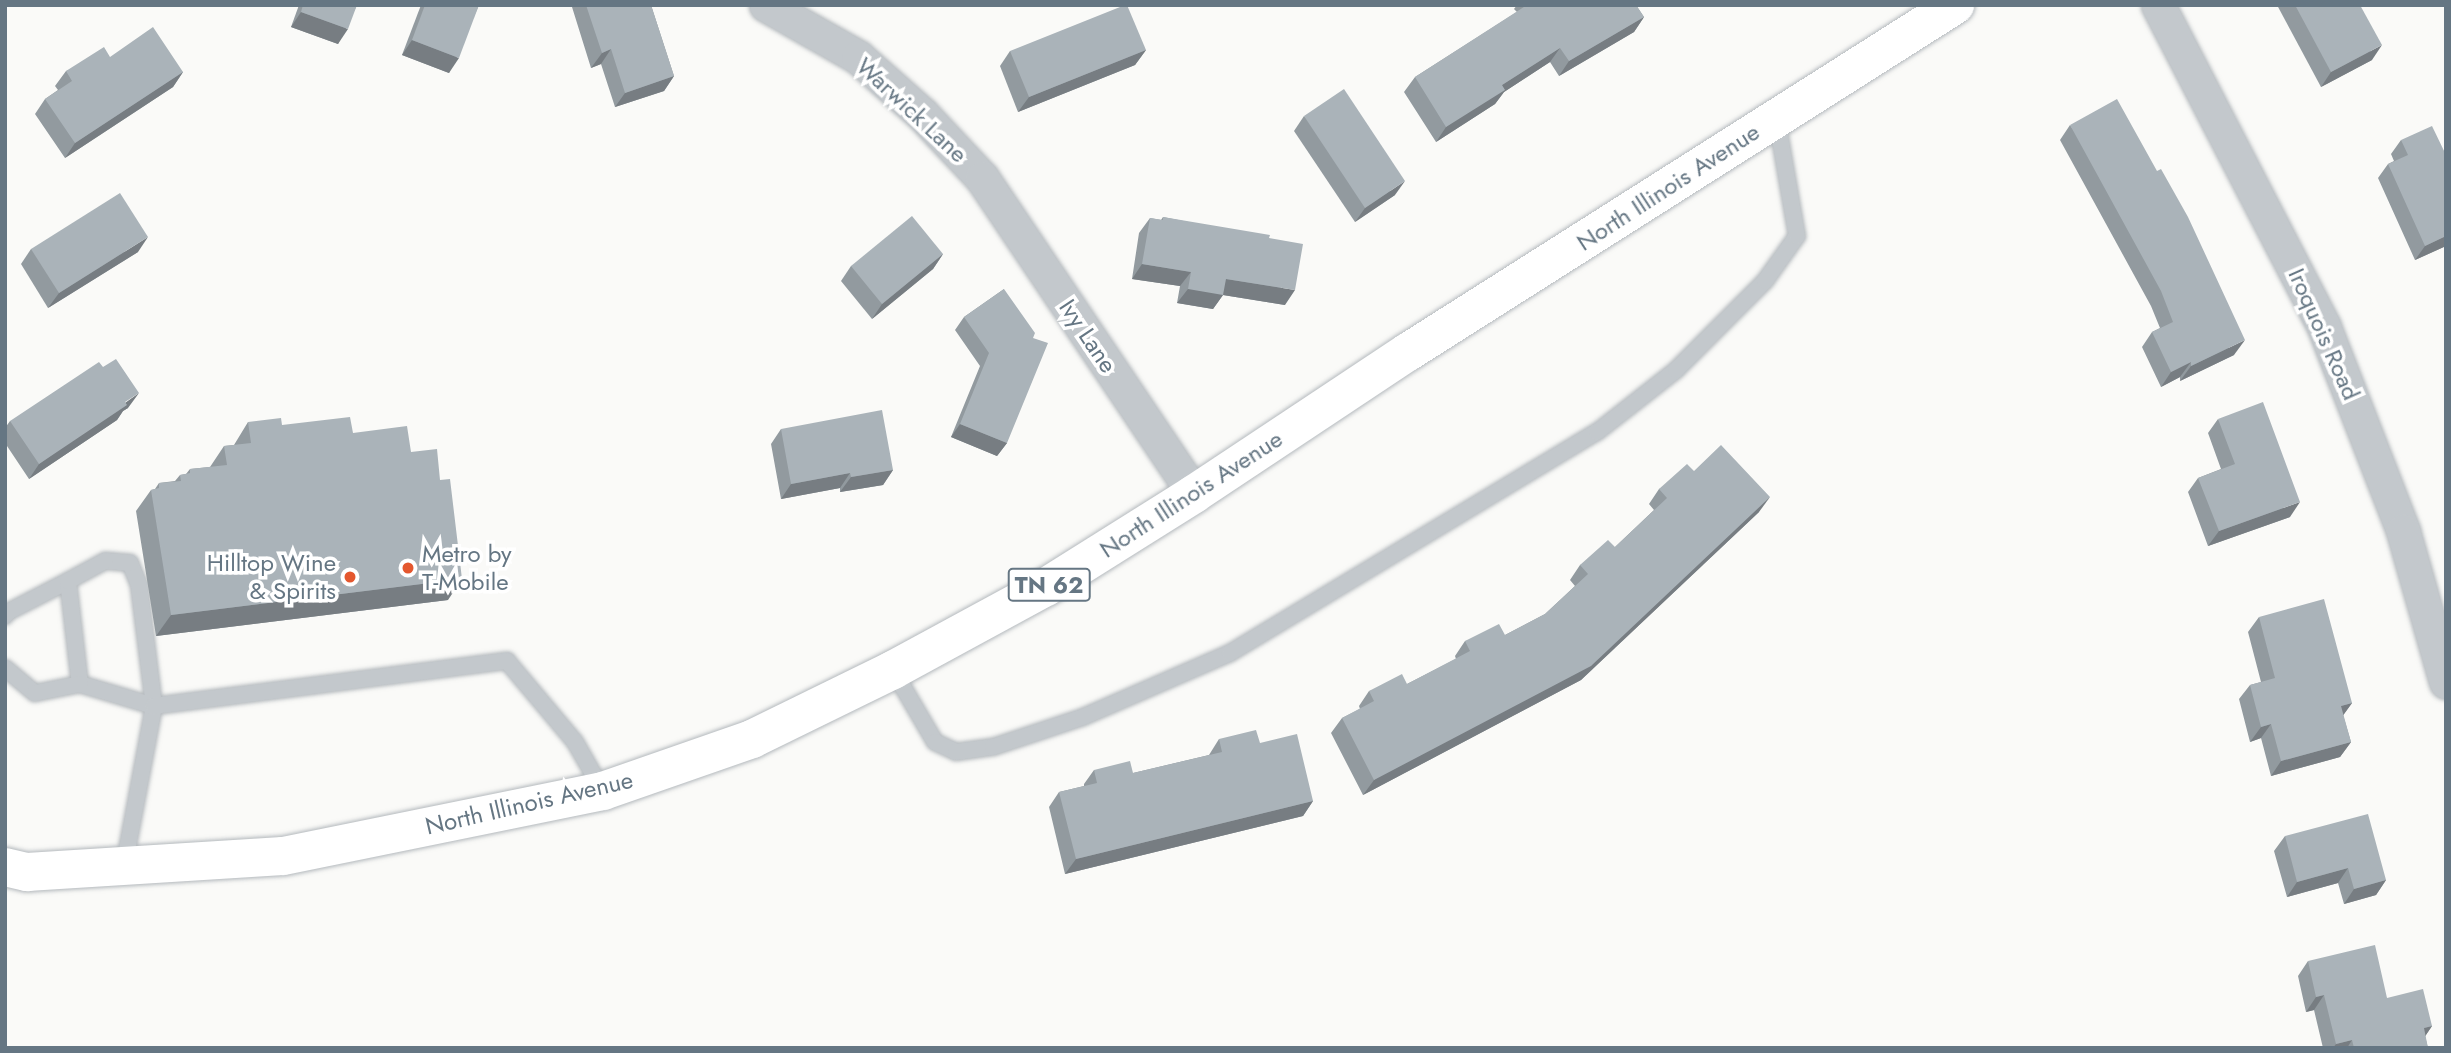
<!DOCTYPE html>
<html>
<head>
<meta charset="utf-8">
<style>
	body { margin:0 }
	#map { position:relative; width:2451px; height:1053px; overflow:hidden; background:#fafaf8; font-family:Jost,sans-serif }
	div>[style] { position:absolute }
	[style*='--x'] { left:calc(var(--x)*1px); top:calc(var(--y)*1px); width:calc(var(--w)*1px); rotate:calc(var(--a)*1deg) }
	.roads { filter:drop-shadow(0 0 2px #b4b9bd) drop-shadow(0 0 2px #b4b9bd) }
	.lane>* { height:16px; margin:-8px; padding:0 8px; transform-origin:8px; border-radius:8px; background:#c3c8cc }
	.street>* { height:33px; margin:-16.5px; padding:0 16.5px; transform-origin:16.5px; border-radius:16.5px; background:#c3c8cc }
	.highway>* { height:38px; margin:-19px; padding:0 19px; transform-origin:19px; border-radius:19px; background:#fff }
	.wall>* { inset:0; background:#929a9f }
	.shaded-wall>* { inset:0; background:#777d82 }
	.building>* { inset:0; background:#aab3b9 }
	.dots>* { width:19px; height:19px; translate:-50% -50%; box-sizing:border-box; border:4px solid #fff; border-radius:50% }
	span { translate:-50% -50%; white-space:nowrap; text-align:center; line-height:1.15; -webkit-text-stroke:7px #fff; paint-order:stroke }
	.shield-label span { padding:2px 5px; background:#fff; border:2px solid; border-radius:5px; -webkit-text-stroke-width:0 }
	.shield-label { font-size:23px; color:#657683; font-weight:700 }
	.street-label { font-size:24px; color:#657683 }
	.poi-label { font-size:24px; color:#657683 }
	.left { translate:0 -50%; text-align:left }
	.right { translate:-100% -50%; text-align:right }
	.frame { position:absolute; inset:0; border:7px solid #657683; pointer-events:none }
</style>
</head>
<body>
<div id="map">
	<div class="roads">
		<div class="lane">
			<i style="--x:5;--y:616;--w:5;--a:-53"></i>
			<i style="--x:8;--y:612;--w:68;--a:-27.3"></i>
			<i style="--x:68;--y:581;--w:104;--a:83.4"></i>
			<i style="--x:80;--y:684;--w:77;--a:16.6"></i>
			<i style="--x:154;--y:706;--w:122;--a:-97.1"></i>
			<i style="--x:139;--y:585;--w:24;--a:-112"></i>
			<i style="--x:130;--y:563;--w:25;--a:-175"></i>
			<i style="--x:105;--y:561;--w:42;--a:151.6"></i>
			<i style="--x:5;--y:668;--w:39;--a:40"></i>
			<i style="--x:35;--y:693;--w:46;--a:-11.3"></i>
			<i style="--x:893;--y:670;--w:83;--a:59.7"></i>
			<i style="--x:935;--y:742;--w:23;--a:25"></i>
			<i style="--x:956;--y:752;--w:37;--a:-8"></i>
			<i style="--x:993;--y:747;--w:95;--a:-18.4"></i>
			<i style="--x:1083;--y:717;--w:160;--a:-23.5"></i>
			<i style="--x:1230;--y:653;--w:428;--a:-31.1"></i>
			<i style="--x:1597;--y:432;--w:100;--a:-38.1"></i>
			<i style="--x:1676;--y:370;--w:126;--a:-45"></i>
			<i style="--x:1765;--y:281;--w:55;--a:-54.6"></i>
			<i style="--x:1797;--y:236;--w:118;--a:-99.8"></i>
			<i style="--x:124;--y:866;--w:163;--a:-79.4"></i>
			<i style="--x:154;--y:706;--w:356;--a:-7.3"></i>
			<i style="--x:507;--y:661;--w:106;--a:50"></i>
			<i style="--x:575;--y:742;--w:56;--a:60.3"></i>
		</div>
		<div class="street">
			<i style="--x:766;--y:5;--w:106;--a:29.5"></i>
			<i style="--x:858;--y:57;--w:87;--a:41.7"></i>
			<i style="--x:923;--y:115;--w:86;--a:46.9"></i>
			<i style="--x:982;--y:178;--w:381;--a:56.1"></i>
			<i style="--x:2158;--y:5;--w:362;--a:62.7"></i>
			<i style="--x:2324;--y:327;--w:219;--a:68.8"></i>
			<i style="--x:2403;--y:531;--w:157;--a:74.1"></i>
		</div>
		<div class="highway">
			<i style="--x:5;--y:867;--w:23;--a:13"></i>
			<i style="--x:27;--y:872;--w:256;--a:-3.6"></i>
			<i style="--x:283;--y:856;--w:327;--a:-11.5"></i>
			<i style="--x:603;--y:791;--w:158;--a:-19.2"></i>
			<i style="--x:752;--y:739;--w:157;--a:-26.1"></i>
			<i style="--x:893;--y:670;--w:174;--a:-28.5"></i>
			<i style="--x:1046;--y:587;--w:175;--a:-32.1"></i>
			<i style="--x:1194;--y:494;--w:257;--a:-33.6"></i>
			<i style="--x:1408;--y:352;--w:648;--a:-32.39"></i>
		</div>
	</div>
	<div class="wall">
		<i style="clip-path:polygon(299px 5px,357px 5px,338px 44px,291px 27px)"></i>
		<i style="clip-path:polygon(421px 5px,479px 5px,449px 73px,402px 55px)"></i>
		<i style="clip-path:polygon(573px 5px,651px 5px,674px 76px,664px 91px,615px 107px,601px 64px,591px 68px,572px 7px)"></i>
		<i style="clip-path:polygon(1517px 5px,1636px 5px,1644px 17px,1634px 32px,1559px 76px,1550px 62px,1504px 92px,1495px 104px,1436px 142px,1404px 92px,1415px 77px,1517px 12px,1514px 9px)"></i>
		<i style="clip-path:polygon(2277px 5px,2360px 5px,2372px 60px,2321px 87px)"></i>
		<i style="clip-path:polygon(1146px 50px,1135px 65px,1018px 112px,1000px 66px,1010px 51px)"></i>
		<i style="clip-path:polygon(110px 57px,183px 72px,173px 87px,65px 158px,35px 114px,45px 99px,58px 90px,55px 86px,66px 71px)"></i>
		<i style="clip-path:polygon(1304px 116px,1395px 195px,1355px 222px,1294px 131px)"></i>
		<i style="clip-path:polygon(2070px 125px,2234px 355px,2180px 381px,2180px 377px,2161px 387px,2142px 347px,2152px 332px,2160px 328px,2151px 306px,2060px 140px)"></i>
		<i style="clip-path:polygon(2401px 140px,2446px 155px,2446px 246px,2415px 260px,2378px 178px,2388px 164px,2394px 161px,2391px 154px)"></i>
		<i style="clip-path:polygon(1163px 217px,1269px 238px,1285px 305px,1223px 295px,1213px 309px,1177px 303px,1180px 286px,1132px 279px,1139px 233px,1150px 218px,1161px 220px)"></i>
		<i style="clip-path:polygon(31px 249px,138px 252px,48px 308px,21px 264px)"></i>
		<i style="clip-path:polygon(943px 254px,933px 269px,872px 319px,841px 281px,851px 266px)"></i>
		<i style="clip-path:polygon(1004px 289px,1007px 443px,997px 456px,951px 437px,980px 366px,955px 330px,964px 317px)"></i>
		<i style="clip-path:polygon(128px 408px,123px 411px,117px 420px,29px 479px,5px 443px,5px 428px,10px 421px)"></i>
		<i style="clip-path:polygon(2218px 419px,2290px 517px,2208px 546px,2188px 492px,2198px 478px,2221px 469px,2208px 433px)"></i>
		<i style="clip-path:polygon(248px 422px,353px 433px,411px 452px,448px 600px,156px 636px,136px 511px,151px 490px,155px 489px,159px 483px,175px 481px,180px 475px,186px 474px,190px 469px,210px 467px,224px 446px,234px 445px)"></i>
		<i style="clip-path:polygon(781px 429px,893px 470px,883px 485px,840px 492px,840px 488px,781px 499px,771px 444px)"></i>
		<i style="clip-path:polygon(1694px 471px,1759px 512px,1581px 680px,1363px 795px,1331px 733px,1342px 718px,1360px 709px,1359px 706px,1369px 691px,1407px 684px,1456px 659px,1455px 656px,1465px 641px,1505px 635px,1545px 614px,1575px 586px,1570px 580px,1580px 565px,1615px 547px,1654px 510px,1649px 504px,1659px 489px)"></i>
		<i style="clip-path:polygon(2259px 617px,2352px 703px,2343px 715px,2351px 742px,2340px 757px,2271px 776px,2261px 738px,2250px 742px,2239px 699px,2250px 685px,2261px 682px,2248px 632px)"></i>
		<i style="clip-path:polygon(1219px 739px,1260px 743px,1313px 801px,1303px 816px,1065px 874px,1049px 807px,1059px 792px,1084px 786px,1084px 784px,1094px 770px,1133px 773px,1209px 755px)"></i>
		<i style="clip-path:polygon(2285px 836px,2386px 880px,2376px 895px,2344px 904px,2338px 883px,2287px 897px,2274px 851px)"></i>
		<i style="clip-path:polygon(2308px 961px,2387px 998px,2432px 1026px,2425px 1036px,2428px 1048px,2323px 1048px,2314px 1010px,2306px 1012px,2298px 976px)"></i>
	</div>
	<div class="shaded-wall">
		<i style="clip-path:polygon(301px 12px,348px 29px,338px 44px,291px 27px)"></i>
		<i style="clip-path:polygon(1644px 17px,1634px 32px,1559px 76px,1569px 61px)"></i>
		<i style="clip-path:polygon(412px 40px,459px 58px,449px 73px,402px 55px)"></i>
		<i style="clip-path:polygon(2382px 45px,2372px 60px,2321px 87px,2331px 72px)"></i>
		<i style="clip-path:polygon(1560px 48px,1550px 62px,1504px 92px,1495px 104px,1436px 142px,1446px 127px,1502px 85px)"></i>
		<i style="clip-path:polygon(611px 49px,601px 64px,591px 68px,602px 53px)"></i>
		<i style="clip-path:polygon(1146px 50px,1135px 65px,1018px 112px,1029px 97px)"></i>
		<i style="clip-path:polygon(183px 72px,173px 87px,65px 158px,75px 143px)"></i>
		<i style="clip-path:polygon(674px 76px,664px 91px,615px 107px,625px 93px)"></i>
		<i style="clip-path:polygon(1405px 181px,1395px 195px,1355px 222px,1365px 208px)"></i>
		<i style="clip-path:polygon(2446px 236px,2446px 246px,2415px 260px,2425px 246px)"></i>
		<i style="clip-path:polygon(148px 237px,138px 252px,48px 308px,59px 293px)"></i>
		<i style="clip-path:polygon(943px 254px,933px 269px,872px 319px,882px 304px)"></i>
		<i style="clip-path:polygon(1142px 264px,1191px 272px,1180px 286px,1132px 279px)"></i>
		<i style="clip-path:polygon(1226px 279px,1295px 290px,1285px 305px,1223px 295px,1213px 309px,1177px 303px,1188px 289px)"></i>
		<i style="clip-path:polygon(2245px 340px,2234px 355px,2180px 381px,2191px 366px)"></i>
		<i style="clip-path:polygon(2191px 362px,2180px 377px,2161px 387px,2171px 372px)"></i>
		<i style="clip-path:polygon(139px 393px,128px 408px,123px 411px,117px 420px,29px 479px,39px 464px)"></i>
		<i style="clip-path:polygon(960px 424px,1007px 443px,997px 456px,951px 437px)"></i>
		<i style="clip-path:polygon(893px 470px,883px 485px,840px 492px,851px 477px)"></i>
		<i style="clip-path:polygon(850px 473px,840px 488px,781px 499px,791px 484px)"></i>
		<i style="clip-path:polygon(1770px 497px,1759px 512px,1581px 680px,1363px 795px,1374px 780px)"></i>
		<i style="clip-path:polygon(2300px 502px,2290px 517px,2208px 546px,2219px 531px)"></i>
		<i style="clip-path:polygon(462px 579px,448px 600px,156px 636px,171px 615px)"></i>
		<i style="clip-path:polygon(2352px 703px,2342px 717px,2341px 706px)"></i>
		<i style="clip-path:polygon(2271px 724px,2261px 738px,2250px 742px,2261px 727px)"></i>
		<i style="clip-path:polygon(2351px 742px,2340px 757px,2271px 776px,2281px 761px)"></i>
		<i style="clip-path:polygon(1313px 801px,1303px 816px,1065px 874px,1076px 859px)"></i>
		<i style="clip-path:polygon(2348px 868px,2338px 883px,2287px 897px,2297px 882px)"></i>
		<i style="clip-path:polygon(2386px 880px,2376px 895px,2344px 904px,2354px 889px)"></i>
		<i style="clip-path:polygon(2324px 995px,2314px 1010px,2306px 1012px,2316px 997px)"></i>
		<i style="clip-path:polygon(2432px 1026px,2422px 1041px,2424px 1028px)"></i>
		<i style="clip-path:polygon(2352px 1040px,2347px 1048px,2333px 1048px,2336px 1044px)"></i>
	</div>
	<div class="building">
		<i style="clip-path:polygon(303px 5px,357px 5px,348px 29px,301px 12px)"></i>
		<i style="clip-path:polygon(425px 5px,479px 5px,459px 58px,412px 40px)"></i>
		<i style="clip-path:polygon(586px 5px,651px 5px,674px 76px,625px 93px,611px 49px,602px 53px)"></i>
		<i style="clip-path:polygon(1125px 5px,1127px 5px,1146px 50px,1029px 97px,1010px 51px)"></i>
		<i style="clip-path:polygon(1527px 5px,1636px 5px,1644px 17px,1569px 61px,1560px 48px,1502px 85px,1505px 90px,1446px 127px,1415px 77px)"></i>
		<i style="clip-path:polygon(2295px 5px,2360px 5px,2382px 45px,2331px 72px)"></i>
		<i style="clip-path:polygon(153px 27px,183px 72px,75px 143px,45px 99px,72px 81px,66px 71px,104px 47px,110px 57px)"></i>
		<i style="clip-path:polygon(1344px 89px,1405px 181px,1365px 208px,1304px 116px)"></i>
		<i style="clip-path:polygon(2117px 99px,2157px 171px,2161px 169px,2188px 217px,2245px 340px,2191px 366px,2191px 362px,2171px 372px,2152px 332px,2173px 322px,2161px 291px,2070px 125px)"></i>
		<i style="clip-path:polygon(2432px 126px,2446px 155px,2446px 236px,2425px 246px,2388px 164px,2408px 155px,2401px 140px)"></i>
		<i style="clip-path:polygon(120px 193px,148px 237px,59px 293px,31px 249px)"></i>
		<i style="clip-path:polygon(912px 216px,943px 254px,882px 304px,851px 266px)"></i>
		<i style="clip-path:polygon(1163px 217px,1270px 235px,1269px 238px,1303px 244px,1295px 290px,1226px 279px,1223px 295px,1188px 289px,1191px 272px,1142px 264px,1150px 218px,1163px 220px)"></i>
		<i style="clip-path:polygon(1004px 289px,1035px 333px,1033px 338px,1048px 343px,1007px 443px,960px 424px,989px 353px,964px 317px)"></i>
		<i style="clip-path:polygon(116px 359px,139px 393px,125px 402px,127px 405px,39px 464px,10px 421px,99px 362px,103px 367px)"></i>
		<i style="clip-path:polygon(2263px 402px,2300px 502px,2219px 531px,2198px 478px,2235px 464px,2218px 419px)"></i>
		<i style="clip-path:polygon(882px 410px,893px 470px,851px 477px,850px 473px,791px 484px,781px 429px)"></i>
		<i style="clip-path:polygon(350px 417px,353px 433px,407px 426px,411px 452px,437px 449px,440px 480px,450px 479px,462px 579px,171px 615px,151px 490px,159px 488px,159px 483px,181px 481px,180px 475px,190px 473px,190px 469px,227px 465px,224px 446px,251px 443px,248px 422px,281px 418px,282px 425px)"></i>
		<i style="clip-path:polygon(1721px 445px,1770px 497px,1591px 666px,1374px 780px,1342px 718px,1374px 701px,1369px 691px,1402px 674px,1407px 684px,1470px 651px,1465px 641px,1499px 624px,1505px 635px,1545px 614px,1588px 574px,1580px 565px,1608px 540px,1615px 547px,1667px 498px,1659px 489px,1687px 464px,1694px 471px)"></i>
		<i style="clip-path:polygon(2324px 599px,2352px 703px,2341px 706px,2351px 742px,2281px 761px,2271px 724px,2261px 727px,2250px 685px,2275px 678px,2259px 617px)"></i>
		<i style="clip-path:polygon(1256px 730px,1260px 743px,1297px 734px,1313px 801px,1076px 859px,1059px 792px,1097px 783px,1094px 770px,1130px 761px,1133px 773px,1222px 752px,1219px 739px)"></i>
		<i style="clip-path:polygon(2368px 814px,2386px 880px,2354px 889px,2348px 868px,2297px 882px,2285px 836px)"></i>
		<i style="clip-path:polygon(2375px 945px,2387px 998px,2423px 989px,2432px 1026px,2424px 1028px,2428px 1048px,2354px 1048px,2352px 1040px,2336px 1044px,2324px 995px,2316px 997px,2308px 961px)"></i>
	</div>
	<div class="dots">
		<i style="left:408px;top:568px;background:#e4572e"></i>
		<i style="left:350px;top:577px;background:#e4572e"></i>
	</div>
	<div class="shield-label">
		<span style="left:1049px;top:585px">TN 62</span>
	</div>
	<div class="street-label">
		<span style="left:912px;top:110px;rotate:43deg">Warwick Lane</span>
		<span style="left:1668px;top:187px;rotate:-33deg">North Illinois Avenue</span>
		<span style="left:2324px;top:334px;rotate:66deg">Iroquois Road</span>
		<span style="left:1088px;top:336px;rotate:56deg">Ivy Lane</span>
		<span style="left:1191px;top:494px;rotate:-33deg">North Illinois Avenue</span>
		<span style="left:529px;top:803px;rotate:-13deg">North Illinois Avenue</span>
	</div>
	<div class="poi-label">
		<span class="left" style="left:422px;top:568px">Metro by<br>T-Mobile</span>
		<span class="right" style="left:336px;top:577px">Hilltop Wine<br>&amp; Spirits</span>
	</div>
	<div class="frame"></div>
</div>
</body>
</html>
